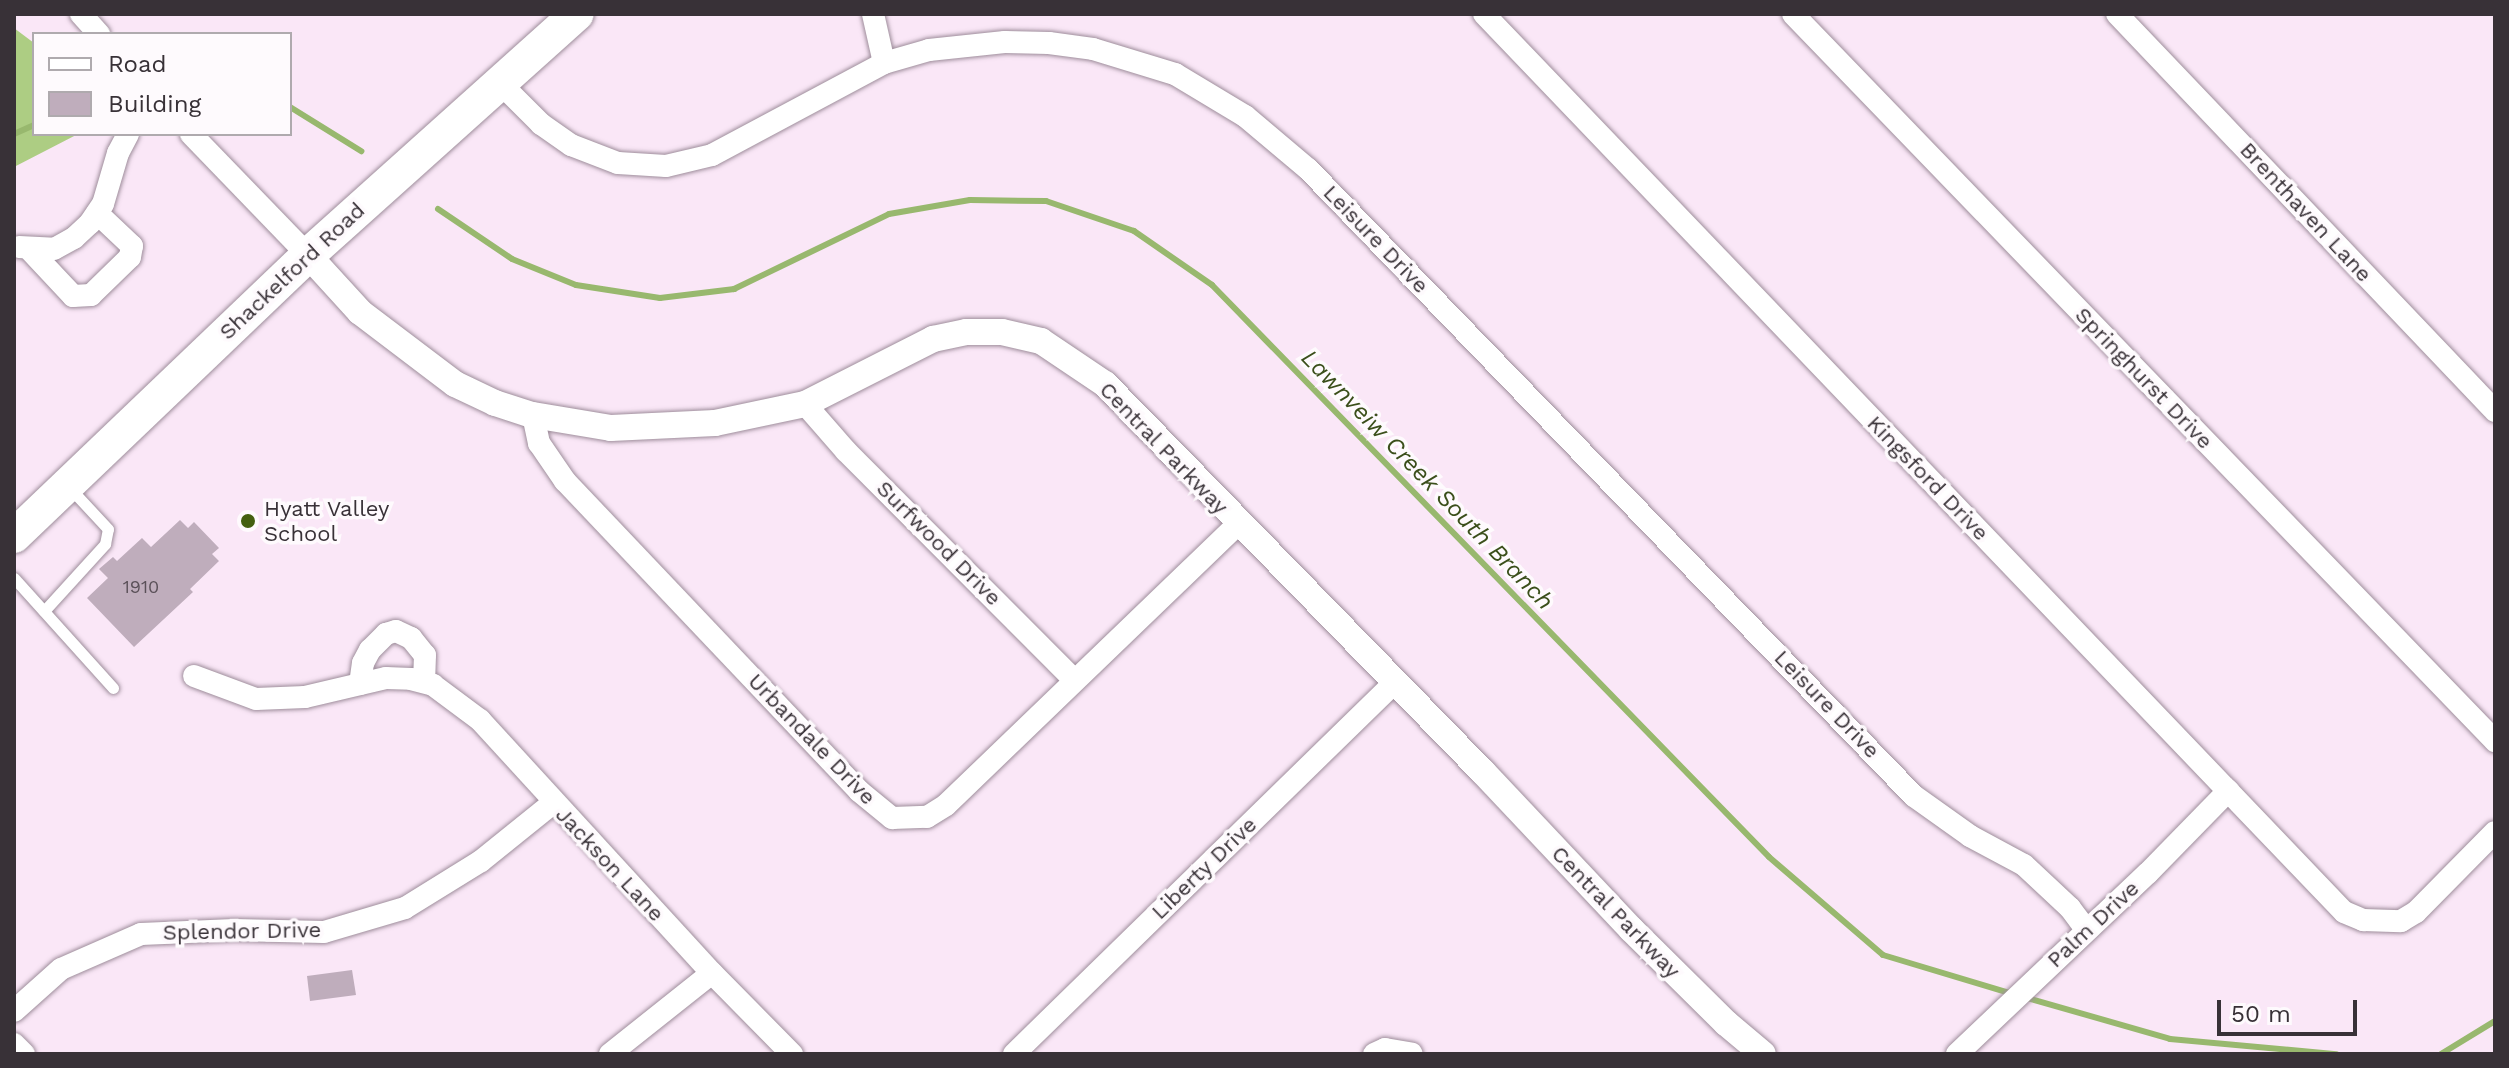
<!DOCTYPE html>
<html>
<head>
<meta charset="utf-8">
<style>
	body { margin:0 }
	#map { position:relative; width:2509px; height:1068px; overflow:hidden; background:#fae7f7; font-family:"Work Sans",sans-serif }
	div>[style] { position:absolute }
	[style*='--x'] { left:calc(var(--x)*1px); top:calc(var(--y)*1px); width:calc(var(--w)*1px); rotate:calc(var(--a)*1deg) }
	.forest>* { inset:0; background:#adcd83 }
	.stream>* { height:6px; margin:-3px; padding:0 3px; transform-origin:3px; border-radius:3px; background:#98b86e }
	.building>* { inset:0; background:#bfadbc }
	.roads { filter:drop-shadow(0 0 2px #9e8d9b) drop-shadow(0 0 2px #9e8d9b) }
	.service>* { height:11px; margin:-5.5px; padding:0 5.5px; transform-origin:5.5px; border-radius:5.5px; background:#fff }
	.minor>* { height:22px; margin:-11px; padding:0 11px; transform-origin:11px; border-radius:11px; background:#fff }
	.tertiary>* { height:26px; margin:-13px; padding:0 13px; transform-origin:13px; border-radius:13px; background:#fff }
	.primary>* { height:34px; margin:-17px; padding:0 17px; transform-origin:17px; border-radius:17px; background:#fff }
	.dots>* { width:22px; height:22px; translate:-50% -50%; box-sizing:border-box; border:4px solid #fefafd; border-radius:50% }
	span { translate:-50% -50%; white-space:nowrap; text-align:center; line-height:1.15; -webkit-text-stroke:7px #fefafd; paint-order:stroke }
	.number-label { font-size:18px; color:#5a5058 }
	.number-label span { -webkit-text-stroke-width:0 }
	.street-label { font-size:22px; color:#383137 }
	.poi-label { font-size:22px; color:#383137 }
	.left { translate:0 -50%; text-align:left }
	.water-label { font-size:24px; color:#3b4f1b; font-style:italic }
	.frame { position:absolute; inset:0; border:16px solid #383137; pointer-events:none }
	.legend { position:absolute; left:32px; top:32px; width:260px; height:104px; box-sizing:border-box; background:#fefafd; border:2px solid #afaaae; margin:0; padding:10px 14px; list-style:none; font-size:24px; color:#383137 }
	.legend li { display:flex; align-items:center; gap:16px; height:40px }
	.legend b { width:40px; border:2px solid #afaaae }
	.scale { position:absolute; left:2217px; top:1000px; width:140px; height:36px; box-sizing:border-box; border:4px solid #383137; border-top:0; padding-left:10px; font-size:24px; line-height:28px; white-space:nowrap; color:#383137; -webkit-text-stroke:6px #fefafd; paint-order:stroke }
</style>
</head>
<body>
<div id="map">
	<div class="forest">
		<i style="clip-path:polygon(14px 28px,34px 43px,34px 134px,78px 134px,14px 167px)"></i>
	</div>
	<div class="stream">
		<i style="--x:290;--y:107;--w:84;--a:31.8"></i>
		<i style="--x:14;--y:134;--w:22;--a:-24"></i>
		<i style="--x:438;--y:209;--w:89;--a:34"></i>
		<i style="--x:512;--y:259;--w:69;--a:22.1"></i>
		<i style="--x:576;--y:285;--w:85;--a:8.8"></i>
		<i style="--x:660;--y:298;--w:75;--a:-6.9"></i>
		<i style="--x:734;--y:289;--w:172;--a:-25.8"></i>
		<i style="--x:889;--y:214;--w:82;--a:-9.8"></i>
		<i style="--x:970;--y:200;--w:76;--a:0.8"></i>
		<i style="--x:1046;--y:201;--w:93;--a:18.8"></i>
		<i style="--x:1134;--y:231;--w:95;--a:34.7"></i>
		<i style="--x:1212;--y:285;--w:798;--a:45.76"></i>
		<i style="--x:1769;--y:857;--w:150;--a:40.7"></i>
		<i style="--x:1883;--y:955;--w:136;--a:16.7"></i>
		<i style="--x:2024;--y:997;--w:152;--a:16"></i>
		<i style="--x:2170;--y:1039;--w:167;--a:5.2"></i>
		<i style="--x:2441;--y:1054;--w:63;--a:-31.4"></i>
	</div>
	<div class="building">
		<i style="clip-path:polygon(180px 520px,188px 528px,194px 522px,219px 548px,212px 554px,219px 561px,190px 589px,193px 592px,134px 647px,87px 598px,108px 578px,99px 569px,113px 557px,117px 561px,142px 538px,151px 547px)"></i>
		<i style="clip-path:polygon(352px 970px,356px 995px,310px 1001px,307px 976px)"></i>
	</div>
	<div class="roads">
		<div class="service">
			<i style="--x:14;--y:578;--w:148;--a:48"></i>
			<i style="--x:44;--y:611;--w:91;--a:-47.7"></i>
			<i style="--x:105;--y:544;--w:15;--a:-79"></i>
			<i style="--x:108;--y:529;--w:57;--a:-132.9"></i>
		</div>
		<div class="minor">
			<i style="--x:81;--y:14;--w:27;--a:48"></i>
			<i style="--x:873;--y:14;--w:50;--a:77.3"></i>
			<i style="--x:1484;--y:14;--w:1243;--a:46.24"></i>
			<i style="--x:2344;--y:912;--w:21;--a:23"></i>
			<i style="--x:2363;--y:920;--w:38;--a:2"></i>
			<i style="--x:2401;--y:921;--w:17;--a:-31"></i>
			<i style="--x:2416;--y:912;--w:112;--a:-45.4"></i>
			<i style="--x:1793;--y:14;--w:1011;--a:46"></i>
			<i style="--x:2117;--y:14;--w:548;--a:46.4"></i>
			<i style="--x:501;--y:84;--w:57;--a:45"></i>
			<i style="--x:541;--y:124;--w:37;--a:35"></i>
			<i style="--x:571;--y:145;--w:50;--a:21"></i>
			<i style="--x:618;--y:163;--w:48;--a:3.6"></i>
			<i style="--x:666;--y:166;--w:47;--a:-13.4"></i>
			<i style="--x:712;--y:155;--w:195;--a:-28.1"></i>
			<i style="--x:884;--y:63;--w:47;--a:-16.1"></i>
			<i style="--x:929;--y:50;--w:76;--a:-6"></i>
			<i style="--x:1005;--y:42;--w:44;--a:1.3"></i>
			<i style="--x:1049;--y:43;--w:44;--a:7.8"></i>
			<i style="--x:1093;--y:49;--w:86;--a:17"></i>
			<i style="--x:1175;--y:74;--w:82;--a:31"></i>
			<i style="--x:1245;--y:116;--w:82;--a:40.1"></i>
			<i style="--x:1308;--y:169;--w:872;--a:45.98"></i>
			<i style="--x:1914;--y:796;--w:69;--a:35.5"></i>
			<i style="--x:1970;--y:836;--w:61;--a:28.2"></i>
			<i style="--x:2024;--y:865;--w:63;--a:43.1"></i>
			<i style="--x:2070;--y:908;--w:26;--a:53"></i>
			<i style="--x:191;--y:134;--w:168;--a:46"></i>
			<i style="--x:19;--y:247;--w:35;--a:3"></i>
			<i style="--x:54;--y:249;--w:23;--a:-29"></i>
			<i style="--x:74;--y:238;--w:22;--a:-43"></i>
			<i style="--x:90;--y:223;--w:23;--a:-56"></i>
			<i style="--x:103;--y:204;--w:53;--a:-73.6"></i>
			<i style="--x:118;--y:153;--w:21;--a:-62"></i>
			<i style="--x:28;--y:248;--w:66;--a:46.8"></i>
			<i style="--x:73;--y:296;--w:18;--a:-3"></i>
			<i style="--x:91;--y:295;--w:54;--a:-44.3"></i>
			<i style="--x:130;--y:257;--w:11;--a:-80"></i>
			<i style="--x:132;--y:246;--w:48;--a:-136.7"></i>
			<i style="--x:805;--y:404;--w:62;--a:48.9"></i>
			<i style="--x:846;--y:451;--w:323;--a:45.1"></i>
			<i style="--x:533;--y:415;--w:29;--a:78"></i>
			<i style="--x:539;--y:443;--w:46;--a:55.6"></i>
			<i style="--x:565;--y:481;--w:427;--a:46.5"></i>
			<i style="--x:859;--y:791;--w:43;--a:39.3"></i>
			<i style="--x:892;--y:818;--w:35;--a:-2"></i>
			<i style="--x:927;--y:817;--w:22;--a:-32"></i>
			<i style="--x:946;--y:805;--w:405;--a:-43.9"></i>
			<i style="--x:194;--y:676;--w:66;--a:20.4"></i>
			<i style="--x:256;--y:699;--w:49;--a:-2.3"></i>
			<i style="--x:305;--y:697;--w:83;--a:-13.2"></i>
			<i style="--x:386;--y:678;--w:25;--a:2"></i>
			<i style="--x:411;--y:679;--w:23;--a:15"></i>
			<i style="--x:433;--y:685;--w:59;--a:36.7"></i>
			<i style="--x:480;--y:720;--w:343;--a:47.5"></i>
			<i style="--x:712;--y:973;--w:114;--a:45.4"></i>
			<i style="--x:360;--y:684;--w:21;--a:-82"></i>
			<i style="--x:363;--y:663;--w:15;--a:-62"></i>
			<i style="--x:370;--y:650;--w:23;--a:-45"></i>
			<i style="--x:386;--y:634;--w:10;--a:-17"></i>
			<i style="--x:396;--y:631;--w:17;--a:25"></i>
			<i style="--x:411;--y:638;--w:22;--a:51"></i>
			<i style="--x:425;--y:655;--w:27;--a:92"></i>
			<i style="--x:14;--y:1011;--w:63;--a:-41.8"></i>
			<i style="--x:61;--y:969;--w:87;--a:-23.6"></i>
			<i style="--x:141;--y:934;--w:93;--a:-2.5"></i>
			<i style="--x:234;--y:930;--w:90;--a:1.3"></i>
			<i style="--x:324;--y:932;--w:84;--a:-16.5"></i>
			<i style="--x:405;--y:908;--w:89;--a:-31.7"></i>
			<i style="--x:481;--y:861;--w:92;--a:-38.9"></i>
			<i style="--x:14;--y:1044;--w:14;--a:45"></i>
			<i style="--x:610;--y:1054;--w:130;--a:-38.5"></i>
			<i style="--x:1014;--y:1054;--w:531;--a:-44.31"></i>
			<i style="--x:1374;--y:1054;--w:12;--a:-24"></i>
			<i style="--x:1385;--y:1049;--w:27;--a:10"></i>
			<i style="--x:1957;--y:1054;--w:263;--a:-43.5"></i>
			<i style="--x:2148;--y:873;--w:115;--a:-45.7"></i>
		</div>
		<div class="tertiary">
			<i style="--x:308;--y:255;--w:77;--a:47.6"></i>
			<i style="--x:360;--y:312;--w:119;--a:37.2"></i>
			<i style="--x:455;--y:384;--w:44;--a:25.4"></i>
			<i style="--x:495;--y:403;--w:40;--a:18"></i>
			<i style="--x:533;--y:415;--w:79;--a:9.5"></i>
			<i style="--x:611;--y:428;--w:104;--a:-2.8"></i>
			<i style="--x:715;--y:423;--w:92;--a:-11.9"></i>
			<i style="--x:805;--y:404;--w:144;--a:-26.9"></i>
			<i style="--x:933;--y:339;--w:34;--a:-12"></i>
			<i style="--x:966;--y:332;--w:36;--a:0"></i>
			<i style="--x:1002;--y:332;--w:40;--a:13"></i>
			<i style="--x:1041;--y:341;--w:77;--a:33.9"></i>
			<i style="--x:1105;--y:384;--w:542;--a:45.75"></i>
			<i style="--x:1483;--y:772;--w:216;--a:46.7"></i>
			<i style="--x:1631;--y:929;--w:134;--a:44.7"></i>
			<i style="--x:1726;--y:1023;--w:48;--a:40"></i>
		</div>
		<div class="primary">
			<i style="--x:14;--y:536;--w:407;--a:-43.7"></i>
			<i style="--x:308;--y:255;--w:361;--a:-41.9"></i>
		</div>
	</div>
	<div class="dots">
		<i style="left:248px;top:521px;background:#446010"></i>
	</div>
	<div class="number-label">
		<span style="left:141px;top:587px">1910</span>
	</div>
	<div class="street-label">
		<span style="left:2306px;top:212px;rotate:47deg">Brenthaven Lane</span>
		<span style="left:1376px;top:239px;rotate:46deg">Leisure Drive</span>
		<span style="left:292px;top:271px;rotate:-43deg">Shackelford Road</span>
		<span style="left:2144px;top:378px;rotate:46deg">Springhurst Drive</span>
		<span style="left:1164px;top:448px;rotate:46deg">Central Parkway</span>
		<span style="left:1928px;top:478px;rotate:46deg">Kingsford Drive</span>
		<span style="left:939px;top:543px;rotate:45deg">Surfwood Drive</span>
		<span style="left:1827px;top:704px;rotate:46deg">Leisure Drive</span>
		<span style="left:812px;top:739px;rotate:46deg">Urbandale Drive</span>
		<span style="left:610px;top:864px;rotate:47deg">Jackson Lane</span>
		<span style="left:1204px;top:868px;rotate:-44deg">Liberty Drive</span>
		<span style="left:1616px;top:912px;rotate:46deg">Central Parkway</span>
		<span style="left:2093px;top:924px;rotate:-43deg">Palm Drive</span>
		<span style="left:242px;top:931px;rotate:-1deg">Splendor Drive</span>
	</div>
	<div class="poi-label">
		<span class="left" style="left:264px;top:521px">Hyatt Valley<br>School</span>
	</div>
	<div class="water-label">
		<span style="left:1427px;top:480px;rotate:46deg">Lawnveiw Creek South Branch</span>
	</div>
	<div class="frame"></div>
	<ul class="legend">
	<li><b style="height:10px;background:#fff"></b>Road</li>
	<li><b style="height:22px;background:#bfadbc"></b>Building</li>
	</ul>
	<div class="scale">50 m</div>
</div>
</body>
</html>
